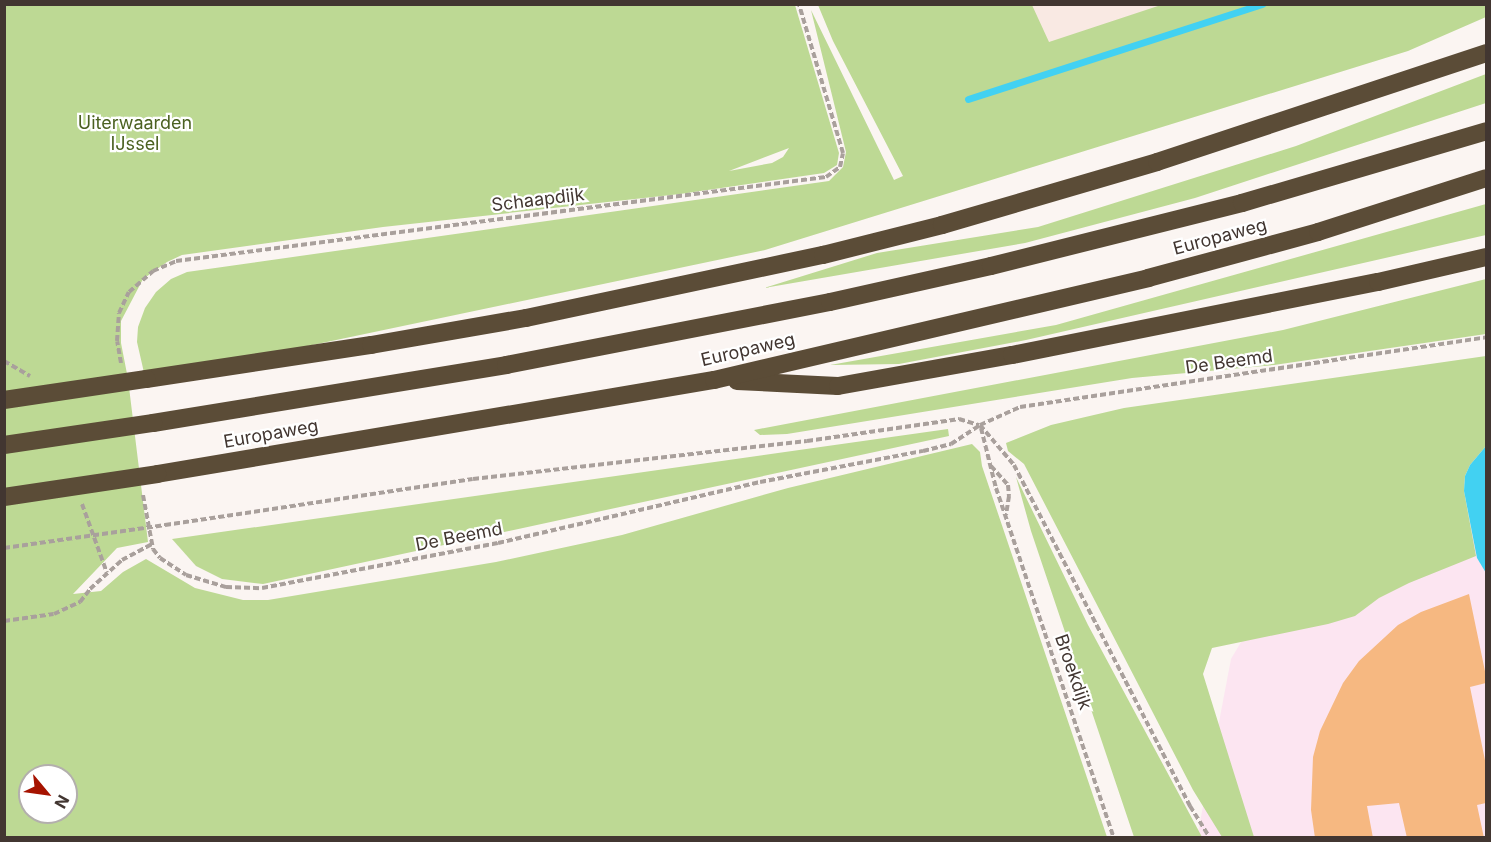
<!DOCTYPE html>
<html>
<head>
<meta charset="utf-8">
<style>
	body { margin:0 }
	#map { position:relative; width:1491px; height:842px; overflow:hidden; background:#fbf5f2; font-family:Inter,sans-serif }
	div>[style] { position:absolute }
	[style*='--x'] { left:calc(var(--x)*1px); top:calc(var(--y)*1px); width:calc(var(--w)*1px); rotate:calc(var(--a)*1deg) }
	.built>* { inset:0; background:#f9e9e3 }
	.industrial>* { inset:0; background:#fce5f1 }
	.green>* { inset:0; background:#bdd994 }
	.water>* { inset:0; background:#42d1f2 }
	.stream>* { height:7px; margin:-3.5px; padding:0 3.5px; transform-origin:3.5px; border-radius:3.5px; background:#42d1f2 }
	.building>* { inset:0; background:#f6b881 }
	.path>* { height:4px; margin-top:-2px; transform-origin:0; background:repeating-linear-gradient(90deg,#a9a09c 0 6px,transparent 0 9px) }
	.highway>* { height:18px; margin:-9px; padding:0 9px; transform-origin:9px; border-radius:9px; background:#5b4c37 }
	.path-bridge>* { height:4px; margin-top:-2px; transform-origin:0; background:repeating-linear-gradient(90deg,#a9a09c 0 6px,transparent 0 9px) }
	.highway-bridge>* { height:18px; margin:-9px; padding:0 9px; transform-origin:9px; border-radius:9px; background:#5b4c37 }
	span { translate:-50% -50%; white-space:nowrap; text-align:center; line-height:1.15; -webkit-text-stroke:4.5px #fff; paint-order:stroke }
	.park-label { font-size:18px; color:#4b6121 }
	.street-label { font-size:18px; color:#423631 }
	.frame { position:absolute; inset:0; border:6px solid #423631; pointer-events:none }
	.north { position:absolute; left:18px; top:764px; width:60px; height:60px; box-sizing:border-box; background:#fff; border:2px solid #b3afad; border-radius:50%; rotate:119deg; font-size:16px; font-weight:700; line-height:24px; text-align:center; color:#423631 }
	.north::after { content:''; display:block; margin:auto; width:21px; height:27px; background:#a61300; clip-path:polygon(50% 0,100% 100%,50% 72%,0 100%) }
</style>
</head>
<body>
<div id="map">
	<div class="built">
		<i style="clip-path:polygon(983px 5px,1354px 5px,1019px 90px)"></i>
	</div>
	<div class="industrial">
		<i style="clip-path:polygon(1486px 517px,1486px 837px,1197px 838px,1231px 659px,1273px 588px)"></i>
	</div>
	<div class="green">
		<i style="clip-path:polygon(evenodd,5px 5px,795px 5px,839px 153px,837px 165px,824px 173px,680px 194px,383px 227px,182px 255px,167px 262px,143px 279px,121px 321px,121px 343px,128px 379px,148px 542px,117px 548px,73px 594px,101px 591px,123px 572px,146px 559px,195px 588px,243px 600px,268px 600px,496px 562px,622px 535px,788px 488px,972px 444px,980px 452px,982px 466px,1107px 837px,5px 838px,5px 5px,789px 148px,783px 157px,772px 163px,729px 171px,789px 148px,5px 5px,30px 776px,66px 776px,66px 812px,30px 812px,30px 776px)"></i>
		<i style="clip-path:polygon(818px 5px,1032px 5px,1049px 42px,1161px 5px,1486px 5px,1486px 17px,1408px 51px,765px 250px,193px 370px,145px 377px,137px 342px,138px 327px,145px 308px,156px 292px,171px 279px,187px 272px,829px 181px,843px 167px,846px 152px,811px 10px,894px 180px,903px 176px,833px 41px)"></i>
		<i style="clip-path:polygon(1486px 74px,1486px 103px,1195px 198px,1025px 243px,764px 288px,877px 253px,1038px 227px,1296px 146px)"></i>
		<i style="clip-path:polygon(1486px 204px,1486px 235px,1026px 340px,899px 364px,830px 365px,1056px 325px)"></i>
		<i style="clip-path:polygon(1486px 279px,1486px 334px,1274px 365px,1132px 378px,787px 434px,760px 435px,754px 430px,1283px 330px)"></i>
		<i style="clip-path:polygon(1486px 356px,1486px 446px,1470px 465px,1465px 476px,1464px 491px,1476px 556px,1409px 583px,1379px 598px,1355px 616px,1328px 624px,1212px 648px,1203px 674px,1254px 837px,1222px 837px,1193px 790px,1024px 464px,1008px 451px,1006px 443px,1051px 425px,1124px 408px)"></i>
		<i style="clip-path:polygon(948px 429px,949px 436px,263px 584px,222px 579px,196px 566px,172px 539px)"></i>
		<i style="clip-path:polygon(1016px 477px,1088px 625px,1202px 837px,1134px 837px,1031px 531px)"></i>
	</div>
	<div class="water">
		<i style="clip-path:polygon(1486px 446px,1486px 573px,1477px 558px,1464px 491px,1465px 476px,1470px 465px)"></i>
	</div>
	<div class="stream">
		<i style="--x:968;--y:99;--w:309;--a:-17.9"></i>
	</div>
	<div class="building">
		<i style="clip-path:polygon(1469px 594px,1486px 676px,1486px 683px,1470px 687px,1486px 765px,1486px 803px,1477px 805px,1484px 838px,1407px 838px,1399px 803px,1367px 806px,1373px 838px,1315px 838px,1311px 810px,1313px 757px,1320px 731px,1343px 683px,1359px 661px,1398px 625px,1421px 612px)"></i>
	</div>
	<div class="path">
		<i style="--x:4;--y:361;--w:30;--a:30"></i>
		<i style="--x:121;--y:363;--w:22;--a:-100"></i>
		<i style="--x:117;--y:341;--w:28;--a:-86"></i>
		<i style="--x:119;--y:313;--w:23;--a:-65"></i>
		<i style="--x:129;--y:292;--w:32;--a:-41"></i>
		<i style="--x:153;--y:271;--w:25;--a:-23"></i>
		<i style="--x:176;--y:261;--w:655;--a:-7.36"></i>
		<i style="--x:826;--y:177;--w:17;--a:-36"></i>
		<i style="--x:840;--y:167;--w:14;--a:-78"></i>
		<i style="--x:843;--y:153;--w:155;--a:-106.5"></i>
		<i style="--x:980;--y:425;--w:52;--a:49.6"></i>
		<i style="--x:1014;--y:465;--w:384;--a:62.7"></i>
		<i style="--x:1190;--y:806;--w:38;--a:58"></i>
		<i style="--x:981;--y:428;--w:62;--a:76"></i>
		<i style="--x:996;--y:488;--w:369;--a:71.4"></i>
		<i style="--x:991;--y:466;--w:25;--a:48"></i>
		<i style="--x:1008;--y:485;--w:11;--a:85"></i>
		<i style="--x:1009;--y:496;--w:19;--a:99"></i>
		<i style="--x:143;--y:495;--w:55;--a:79.5"></i>
		<i style="--x:153;--y:549;--w:11;--a:52"></i>
		<i style="--x:160;--y:558;--w:31;--a:33"></i>
		<i style="--x:186;--y:575;--w:42;--a:16.7"></i>
		<i style="--x:226;--y:587;--w:36;--a:2"></i>
		<i style="--x:262;--y:588;--w:240;--a:-10.8"></i>
		<i style="--x:498;--y:543;--w:269;--a:-13.1"></i>
		<i style="--x:760;--y:482;--w:166;--a:-10.8"></i>
		<i style="--x:923;--y:451;--w:29;--a:-14"></i>
		<i style="--x:951;--y:444;--w:35;--a:-33"></i>
		<i style="--x:980;--y:425;--w:44;--a:-24.2"></i>
		<i style="--x:1020;--y:407;--w:471;--a:-8.5"></i>
		<i style="--x:82;--y:504;--w:73;--a:70.1"></i>
		<i style="--x:165;--y:525;--w:311;--a:-8.5"></i>
		<i style="--x:473;--y:479;--w:336;--a:-6.5"></i>
		<i style="--x:807;--y:441;--w:154;--a:-8.2"></i>
		<i style="--x:959;--y:419;--w:21;--a:17"></i>
		<i style="--x:4;--y:621;--w:50;--a:-8"></i>
		<i style="--x:54;--y:614;--w:29;--a:-25"></i>
		<i style="--x:80;--y:602;--w:16;--a:-52"></i>
		<i style="--x:90;--y:589;--w:43;--a:-42.2"></i>
		<i style="--x:122;--y:560;--w:34;--a:-28"></i>
	</div>
	<div class="highway">
		<i style="--x:146;--y:379;--w:228;--a:-8.6"></i>
		<i style="--x:371;--y:345;--w:157;--a:-9.9"></i>
		<i style="--x:526;--y:318;--w:304;--a:-12"></i>
		<i style="--x:823;--y:255;--w:123;--a:-14.1"></i>
		<i style="--x:942;--y:225;--w:224;--a:-16.3"></i>
		<i style="--x:1157;--y:162;--w:347;--a:-18.3"></i>
		<i style="--x:737;--y:381;--w:101;--a:2.8"></i>
		<i style="--x:838;--y:386;--w:177;--a:-10.1"></i>
		<i style="--x:1012;--y:355;--w:373;--a:-11.3"></i>
		<i style="--x:1378;--y:282;--w:111;--a:-13"></i>
		<i style="--x:153;--y:423;--w:358;--a:-9.3"></i>
		<i style="--x:506;--y:365;--w:330;--a:-11"></i>
		<i style="--x:830;--y:302;--w:165;--a:-12.6"></i>
		<i style="--x:991;--y:266;--w:259;--a:-14.1"></i>
		<i style="--x:1242;--y:203;--w:254;--a:-16.4"></i>
		<i style="--x:157;--y:474;--w:565;--a:-9.58"></i>
		<i style="--x:714;--y:380;--w:446;--a:-13.2"></i>
		<i style="--x:1148;--y:278;--w:176;--a:-15.1"></i>
		<i style="--x:1318;--y:232;--w:176;--a:-17.8"></i>
	</div>
	<div class="path-bridge">
		<i style="--x:4;--y:548;--w:163;--a:-8.1"></i>
	</div>
	<div class="highway-bridge">
		<i style="--x:4;--y:400;--w:144;--a:-8.4"></i>
		<i style="--x:4;--y:445;--w:151;--a:-8.4"></i>
		<i style="--x:4;--y:497;--w:155;--a:-8.5"></i>
	</div>
	<div class="park-label">
		<span style="left:135px;top:134px">Uiterwaarden<br>IJssel</span>
	</div>
	<div class="street-label">
		<span style="left:538px;top:200px;rotate:-7deg">Schaapdijk</span>
		<span style="left:1220px;top:237px;rotate:-15deg">Europaweg</span>
		<span style="left:748px;top:350px;rotate:-13deg">Europaweg</span>
		<span style="left:1229px;top:362px;rotate:-8deg">De Beemd</span>
		<span style="left:271px;top:434px;rotate:-10deg">Europaweg</span>
		<span style="left:459px;top:537px;rotate:-11deg">De Beemd</span>
		<span style="left:1073px;top:672px;rotate:71deg">Broekdijk</span>
	</div>
	<div class="frame"></div>
	<div class="north">N</div>
</div>
</body>
</html>
